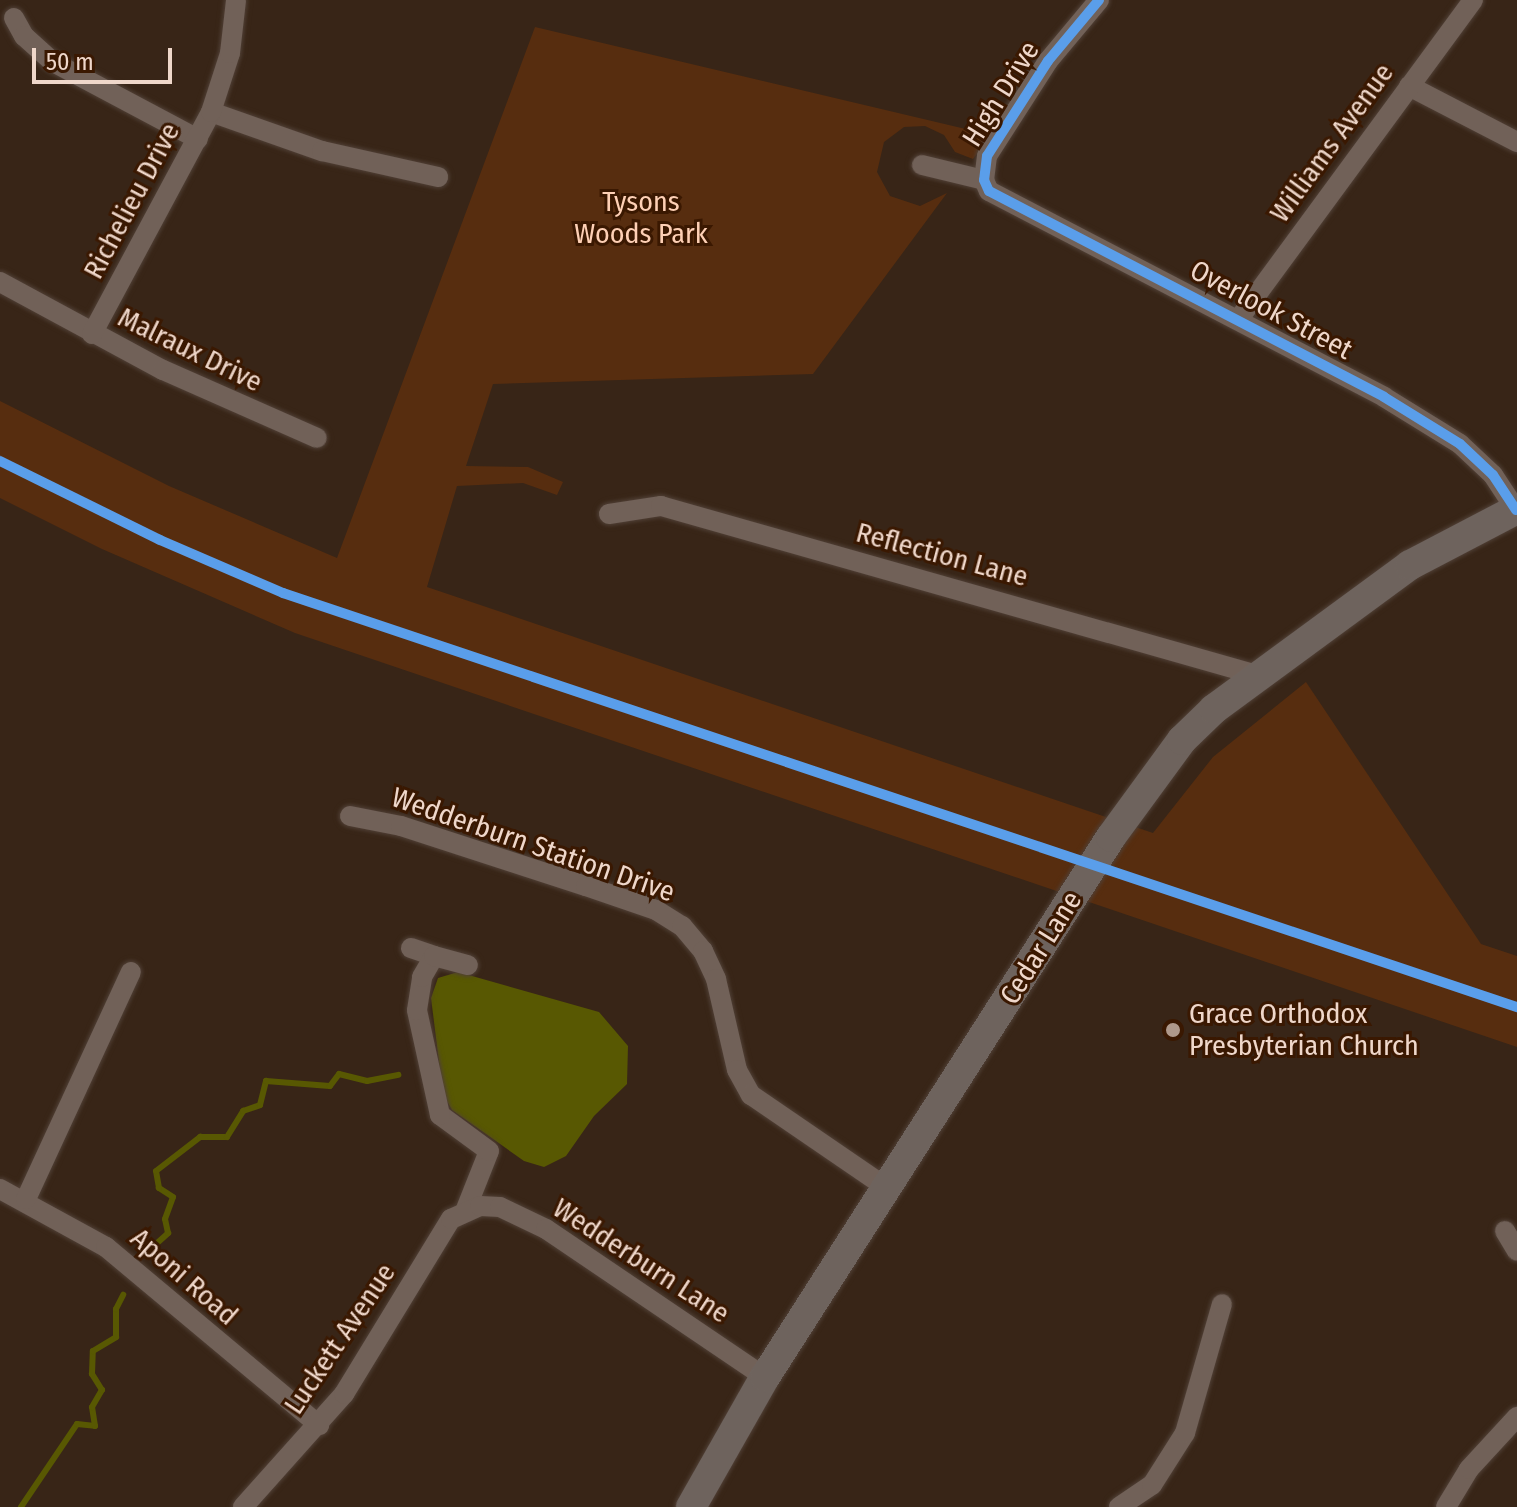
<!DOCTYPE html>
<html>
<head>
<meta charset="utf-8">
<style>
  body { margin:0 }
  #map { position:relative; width:1517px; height:1507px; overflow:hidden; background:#382517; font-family:"Fira Sans Condensed",sans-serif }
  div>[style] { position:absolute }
  .green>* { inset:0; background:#572d0f }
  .water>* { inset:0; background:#585802 }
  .stream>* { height:6px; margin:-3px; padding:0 3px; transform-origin:3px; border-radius:3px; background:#585802 }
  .roads { filter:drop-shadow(0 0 2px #504036) drop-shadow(0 0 2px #504036) }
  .street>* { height:20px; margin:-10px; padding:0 10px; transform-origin:10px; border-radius:10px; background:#716158 }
  .secondary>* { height:30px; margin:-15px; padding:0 15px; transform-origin:15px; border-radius:15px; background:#6e635d }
  .cycleway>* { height:10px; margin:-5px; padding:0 5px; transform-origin:5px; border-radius:5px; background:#5a9eea }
  .dots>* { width:22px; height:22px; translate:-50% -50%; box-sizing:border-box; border:4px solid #3a1801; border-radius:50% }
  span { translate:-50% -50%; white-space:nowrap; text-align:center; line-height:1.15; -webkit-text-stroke:6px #3a1801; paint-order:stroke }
  .street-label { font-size:28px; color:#efd7ca }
  .park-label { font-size:28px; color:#fed0b5 }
  .poi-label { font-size:28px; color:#efd7ca }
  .left { translate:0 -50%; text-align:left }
  .scale { position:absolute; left:32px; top:48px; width:140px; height:36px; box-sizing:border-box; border:4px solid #efd7ca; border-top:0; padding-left:10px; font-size:24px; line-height:28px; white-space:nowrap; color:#efd7ca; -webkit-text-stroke:6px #3a1801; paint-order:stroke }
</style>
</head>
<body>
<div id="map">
  <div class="green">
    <i style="clip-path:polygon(535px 27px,991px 135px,973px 159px,955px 152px,944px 135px,925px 126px,904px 127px,884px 142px,877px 172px,890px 196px,920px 206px,947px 193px,813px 374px,493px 384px,466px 466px,528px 467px,563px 482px,557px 495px,523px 483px,457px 486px,427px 587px,1153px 833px,1213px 757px,1306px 682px,1481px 944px,1517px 956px,1517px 1047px,295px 633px,102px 549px,0 498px,0 401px,169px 486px,337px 558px)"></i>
  </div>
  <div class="water">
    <i style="clip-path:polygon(458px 972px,599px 1012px,628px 1046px,627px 1084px,594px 1116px,566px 1156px,544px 1167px,524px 1161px,452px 1110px,443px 1094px,431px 998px,438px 978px)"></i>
  </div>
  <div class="stream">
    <i style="left:146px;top:1253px;width:30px;rotate:-42deg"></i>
    <i style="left:168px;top:1233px;width:14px;rotate:-102deg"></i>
    <i style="left:165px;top:1219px;width:23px;rotate:-70deg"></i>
    <i style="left:173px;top:1197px;width:17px;rotate:-147deg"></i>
    <i style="left:159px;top:1188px;width:17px;rotate:-100deg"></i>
    <i style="left:156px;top:1171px;width:56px;rotate:-37.7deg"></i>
    <i style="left:200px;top:1137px;width:27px"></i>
    <i style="left:227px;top:1137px;width:31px;rotate:-58deg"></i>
    <i style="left:243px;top:1111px;width:18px;rotate:-19deg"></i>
    <i style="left:260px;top:1105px;width:25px;rotate:-76deg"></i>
    <i style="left:266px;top:1081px;width:64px;rotate:4.5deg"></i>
    <i style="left:330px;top:1086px;width:15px;rotate:-53deg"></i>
    <i style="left:339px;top:1074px;width:29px;rotate:14deg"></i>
    <i style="left:367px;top:1081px;width:32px;rotate:-11deg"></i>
    <i style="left:21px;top:1507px;width:100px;rotate:-56deg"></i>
    <i style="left:77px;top:1424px;width:18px;rotate:6deg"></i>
    <i style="left:95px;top:1426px;width:19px;rotate:-99deg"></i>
    <i style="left:92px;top:1407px;width:20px;rotate:-60deg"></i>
    <i style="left:102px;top:1390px;width:19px;rotate:-122deg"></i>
    <i style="left:92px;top:1374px;width:23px;rotate:-88deg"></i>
    <i style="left:93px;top:1351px;width:27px;rotate:-31deg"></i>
    <i style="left:116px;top:1337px;width:28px;rotate:-90deg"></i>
    <i style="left:116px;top:1309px;width:16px;rotate:-63deg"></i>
  </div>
  <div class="roads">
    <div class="street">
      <i style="left:1099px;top:0;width:80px;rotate:129.9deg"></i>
      <i style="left:1048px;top:61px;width:113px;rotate:122.7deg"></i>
      <i style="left:987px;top:156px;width:24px;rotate:97deg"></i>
      <i style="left:984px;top:180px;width:12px;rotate:66deg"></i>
      <i style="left:989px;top:191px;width:445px;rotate:27.5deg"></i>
      <i style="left:1384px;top:397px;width:89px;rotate:31.7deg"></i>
      <i style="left:1460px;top:444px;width:45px;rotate:43.2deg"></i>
      <i style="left:1493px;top:475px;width:42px;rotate:56.7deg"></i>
      <i style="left:14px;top:18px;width:21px;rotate:61deg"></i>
      <i style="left:24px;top:36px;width:39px;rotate:42deg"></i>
      <i style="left:53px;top:62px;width:164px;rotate:28deg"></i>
      <i style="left:1409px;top:86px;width:122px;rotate:27.4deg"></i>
      <i style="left:211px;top:112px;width:118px;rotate:19.4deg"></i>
      <i style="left:322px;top:151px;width:119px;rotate:12.6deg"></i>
      <i style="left:922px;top:165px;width:64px;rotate:13.6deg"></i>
      <i style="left:0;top:282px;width:185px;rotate:28.4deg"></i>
      <i style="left:163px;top:370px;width:168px;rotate:23.8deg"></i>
      <i style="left:1238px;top:320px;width:397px;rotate:-53.7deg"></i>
      <i style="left:92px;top:334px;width:252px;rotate:-61.8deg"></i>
      <i style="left:211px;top:112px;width:62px;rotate:-72.1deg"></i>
      <i style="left:230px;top:53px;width:53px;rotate:-83.5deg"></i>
      <i style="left:609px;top:514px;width:53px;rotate:-8.7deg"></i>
      <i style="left:661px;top:506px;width:619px;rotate:15.83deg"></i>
      <i style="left:350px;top:816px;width:52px;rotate:11.1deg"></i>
      <i style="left:401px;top:826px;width:194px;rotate:18deg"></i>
      <i style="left:586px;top:886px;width:74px;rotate:18.9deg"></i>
      <i style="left:656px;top:910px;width:31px;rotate:32deg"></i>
      <i style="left:682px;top:926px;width:33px;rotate:50deg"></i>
      <i style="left:703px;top:951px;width:31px;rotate:65deg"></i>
      <i style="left:716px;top:979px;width:93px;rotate:77deg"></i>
      <i style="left:737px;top:1070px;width:29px;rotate:61deg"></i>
      <i style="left:751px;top:1095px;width:165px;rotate:34.4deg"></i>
      <i style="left:411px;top:948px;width:24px;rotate:19deg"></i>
      <i style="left:0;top:1189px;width:121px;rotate:28.7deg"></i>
      <i style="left:106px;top:1247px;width:278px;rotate:39.9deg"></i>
      <i style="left:26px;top:1199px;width:250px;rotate:-65.2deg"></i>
      <i style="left:466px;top:1209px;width:62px;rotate:-68.4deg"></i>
      <i style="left:489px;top:1151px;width:61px;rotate:-143.7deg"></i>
      <i style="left:440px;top:1115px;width:107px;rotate:-102.4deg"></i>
      <i style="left:417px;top:1010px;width:33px;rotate:-81deg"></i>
      <i style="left:422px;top:977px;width:24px;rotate:-60deg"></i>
      <i style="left:434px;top:956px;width:35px;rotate:15deg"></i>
      <i style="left:1505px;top:1231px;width:23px;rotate:59deg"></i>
      <i style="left:243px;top:1507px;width:152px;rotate:-48.2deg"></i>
      <i style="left:344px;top:1394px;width:205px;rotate:-58.6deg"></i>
      <i style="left:451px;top:1219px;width:32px;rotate:-24deg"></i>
      <i style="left:480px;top:1206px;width:20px;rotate:3deg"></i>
      <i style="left:500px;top:1207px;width:51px;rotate:25.6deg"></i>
      <i style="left:546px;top:1229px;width:264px;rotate:34.1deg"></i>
      <i style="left:1119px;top:1507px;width:40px;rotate:-34deg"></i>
      <i style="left:1152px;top:1485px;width:62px;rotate:-57.6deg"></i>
      <i style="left:1185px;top:1433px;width:134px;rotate:-74deg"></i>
      <i style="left:1446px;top:1507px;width:44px;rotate:-58.8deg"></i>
      <i style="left:1469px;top:1469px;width:71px;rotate:-47.3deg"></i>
    </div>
    <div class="secondary">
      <i style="left:691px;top:1507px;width:150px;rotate:-60.4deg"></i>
      <i style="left:765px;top:1377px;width:641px;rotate:-57.35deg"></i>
      <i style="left:1111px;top:837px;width:120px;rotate:-53.8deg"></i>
      <i style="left:1182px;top:740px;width:45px;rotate:-44.1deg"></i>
      <i style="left:1214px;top:709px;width:243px;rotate:-36.3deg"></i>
      <i style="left:1410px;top:565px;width:121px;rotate:-27.6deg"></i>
    </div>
  </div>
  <div class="cycleway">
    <i style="left:1099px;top:0;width:80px;rotate:129.9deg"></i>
    <i style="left:1048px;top:61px;width:113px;rotate:122.7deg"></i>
    <i style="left:987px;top:156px;width:24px;rotate:97deg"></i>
    <i style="left:984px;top:180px;width:12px;rotate:66deg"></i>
    <i style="left:989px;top:191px;width:445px;rotate:27.5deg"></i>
    <i style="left:1384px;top:397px;width:89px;rotate:31.7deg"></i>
    <i style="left:1460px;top:444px;width:45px;rotate:43.2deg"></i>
    <i style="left:1493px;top:475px;width:42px;rotate:56.7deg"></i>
    <i style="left:0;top:461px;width:178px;rotate:26.3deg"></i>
    <i style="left:160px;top:540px;width:134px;rotate:23.3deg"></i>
    <i style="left:283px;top:593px;width:1302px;rotate:18.55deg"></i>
  </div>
  <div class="dots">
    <i style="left:1173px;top:1030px;background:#af998b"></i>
  </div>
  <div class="street-label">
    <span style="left:1001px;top:94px;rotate:-58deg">High Drive</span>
    <span style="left:1332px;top:143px;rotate:-54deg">Williams Avenue</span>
    <span style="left:132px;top:201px;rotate:-62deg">Richelieu Drive</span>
    <span style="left:1271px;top:310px;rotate:28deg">Overlook Street</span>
    <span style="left:190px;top:350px;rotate:26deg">Malraux Drive</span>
    <span style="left:942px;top:555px;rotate:15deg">Reflection Lane</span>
    <span style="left:533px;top:845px;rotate:19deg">Wedderburn Station Drive</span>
    <span style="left:1041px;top:948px;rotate:-58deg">Cedar Lane</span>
    <span style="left:641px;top:1261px;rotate:33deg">Wedderburn Lane</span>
    <span style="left:184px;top:1277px;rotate:41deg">Aponi Road</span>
    <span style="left:340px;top:1339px;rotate:-56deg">Luckett Avenue</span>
  </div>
  <div class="park-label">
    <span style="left:641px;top:218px">Tysons<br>Woods Park</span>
  </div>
  <div class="poi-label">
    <span class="left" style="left:1189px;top:1030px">Grace Orthodox<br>Presbyterian Church</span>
  </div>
  <div class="scale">50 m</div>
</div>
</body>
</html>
